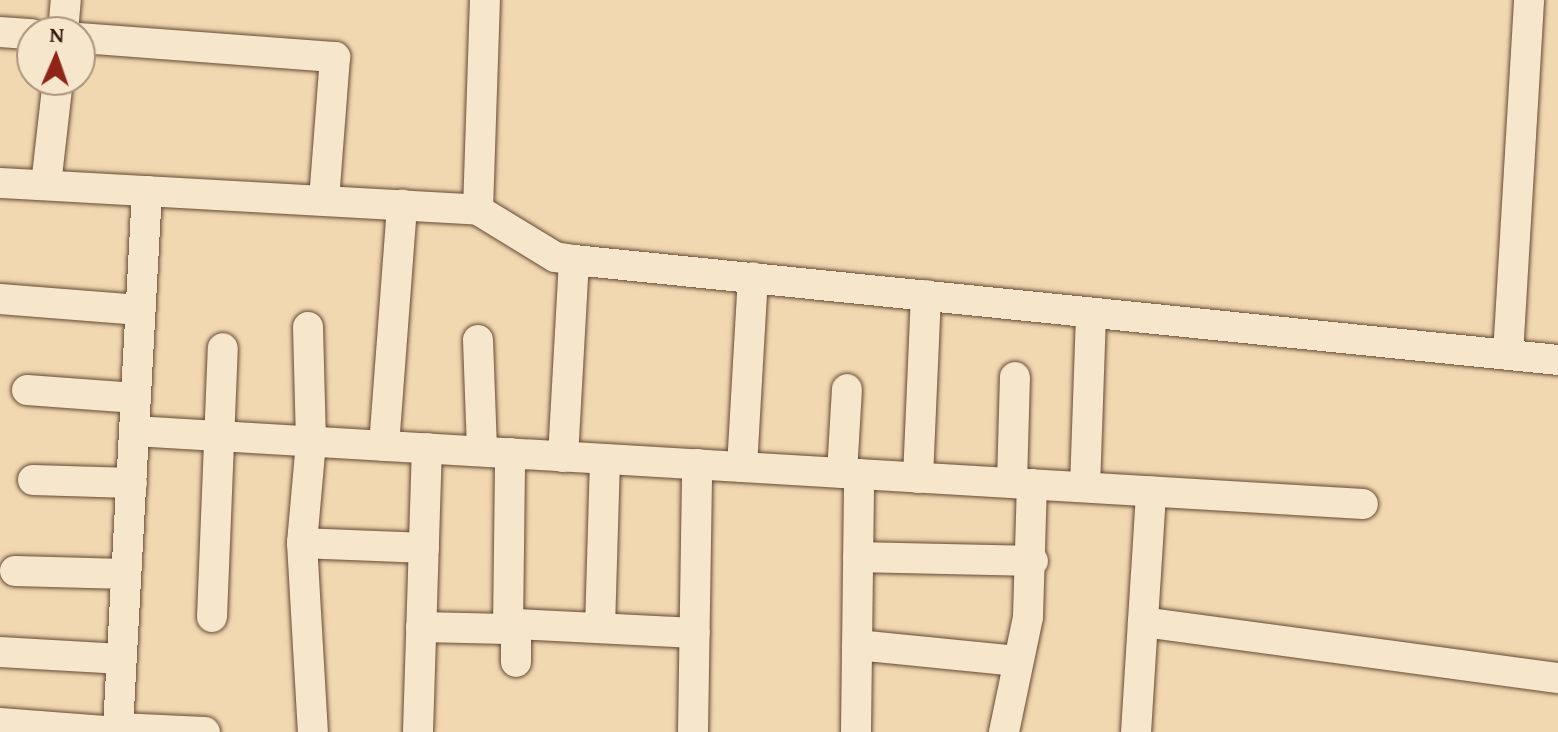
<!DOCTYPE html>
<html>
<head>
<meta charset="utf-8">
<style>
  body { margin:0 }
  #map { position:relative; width:1558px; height:732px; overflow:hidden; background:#f1d8b1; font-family:"Gentium Book Plus",serif }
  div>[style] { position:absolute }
  .roads { filter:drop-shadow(0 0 2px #664934) drop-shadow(0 0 2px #664934) }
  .minor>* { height:30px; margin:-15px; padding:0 15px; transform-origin:15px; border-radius:15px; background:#f6e6cc }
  span { translate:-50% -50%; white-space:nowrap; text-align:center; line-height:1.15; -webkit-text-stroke:6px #f6e6cc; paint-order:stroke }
  .north { position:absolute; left:16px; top:16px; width:80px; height:80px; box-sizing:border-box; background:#f6e6cc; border:2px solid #aa947e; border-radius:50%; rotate:2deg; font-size:22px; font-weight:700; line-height:32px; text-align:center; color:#37190a }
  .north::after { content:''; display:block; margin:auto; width:28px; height:36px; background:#8f2418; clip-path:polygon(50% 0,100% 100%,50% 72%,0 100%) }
</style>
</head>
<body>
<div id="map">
  <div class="roads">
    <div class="minor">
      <i style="left:0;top:32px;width:32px;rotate:4deg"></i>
      <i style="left:63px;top:32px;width:32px;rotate:-85deg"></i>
      <i style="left:80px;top:38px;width:256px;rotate:4.3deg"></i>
      <i style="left:335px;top:57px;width:144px;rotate:94.4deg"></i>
      <i style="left:0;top:183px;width:479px;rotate:3.2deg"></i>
      <i style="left:478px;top:210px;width:90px;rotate:31.4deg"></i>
      <i style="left:555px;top:257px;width:19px;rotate:9deg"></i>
      <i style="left:574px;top:260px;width:989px;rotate:5.8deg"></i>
      <i style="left:46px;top:185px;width:106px;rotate:-83.5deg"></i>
      <i style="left:147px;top:191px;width:538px;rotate:93.09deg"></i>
      <i style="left:118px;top:728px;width:87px;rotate:2.6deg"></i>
      <i style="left:478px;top:210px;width:210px;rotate:-88.1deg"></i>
      <i style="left:0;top:299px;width:140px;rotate:4.5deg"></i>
      <i style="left:308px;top:327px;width:115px;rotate:88.5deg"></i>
      <i style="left:311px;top:442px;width:101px;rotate:95.1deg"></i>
      <i style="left:302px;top:543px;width:189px;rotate:86.7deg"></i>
      <i style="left:478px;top:340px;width:109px;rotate:87.9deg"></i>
      <i style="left:1508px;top:355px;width:356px;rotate:-86.6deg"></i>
      <i style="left:27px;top:390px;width:109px;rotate:4.2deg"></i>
      <i style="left:134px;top:431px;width:1231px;rotate:3.4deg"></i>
      <i style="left:384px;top:446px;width:242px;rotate:-85.7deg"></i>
      <i style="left:563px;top:457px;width:197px;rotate:-86.8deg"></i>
      <i style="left:742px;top:467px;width:190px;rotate:-86.7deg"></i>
      <i style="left:842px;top:473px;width:84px;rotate:-86.6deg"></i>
      <i style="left:918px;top:478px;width:183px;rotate:-87.5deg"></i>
      <i style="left:33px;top:480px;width:99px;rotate:1.7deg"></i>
      <i style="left:1012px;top:483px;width:106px;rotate:-88.4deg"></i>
      <i style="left:1085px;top:487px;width:174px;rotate:-88deg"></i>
      <i style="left:302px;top:543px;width:122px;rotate:2.3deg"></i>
      <i style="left:858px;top:557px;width:175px;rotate:1.3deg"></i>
      <i style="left:15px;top:571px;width:111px;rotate:1.5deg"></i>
      <i style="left:212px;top:617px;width:269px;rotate:-87.7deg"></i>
      <i style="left:1143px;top:622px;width:419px;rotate:7.7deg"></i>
      <i style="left:421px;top:627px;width:87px;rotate:1.3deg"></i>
      <i style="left:508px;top:629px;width:9px;rotate:-32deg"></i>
      <i style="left:516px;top:624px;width:179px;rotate:2.9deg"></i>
      <i style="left:600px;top:628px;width:169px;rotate:-88.3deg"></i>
      <i style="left:508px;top:629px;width:176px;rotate:-89.3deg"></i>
      <i style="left:857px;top:645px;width:161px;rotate:5.7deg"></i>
      <i style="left:0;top:652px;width:122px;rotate:3.3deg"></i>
      <i style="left:516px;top:662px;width:38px;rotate:-90deg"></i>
      <i style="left:0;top:723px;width:118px;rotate:4.4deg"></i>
      <i style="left:418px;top:732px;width:284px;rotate:-88.2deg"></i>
      <i style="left:693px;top:732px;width:268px;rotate:-89.1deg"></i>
      <i style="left:856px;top:732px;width:258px;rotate:-89.3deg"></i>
      <i style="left:1004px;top:732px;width:117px;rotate:-78.2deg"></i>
      <i style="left:1028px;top:617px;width:133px;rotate:-88.3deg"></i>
      <i style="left:1136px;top:732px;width:241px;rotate:-86.4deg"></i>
    </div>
  </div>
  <div class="north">N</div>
</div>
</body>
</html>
